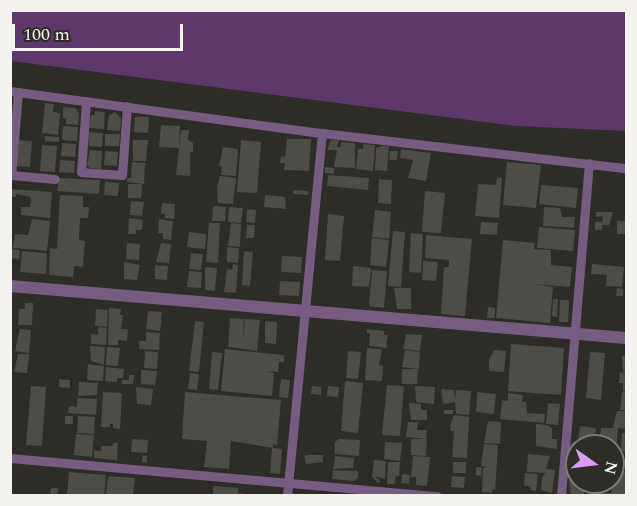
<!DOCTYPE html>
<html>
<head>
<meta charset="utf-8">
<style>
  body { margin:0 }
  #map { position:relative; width:637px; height:506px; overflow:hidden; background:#2d2c26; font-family:Spectral,serif }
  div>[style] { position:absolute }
  .water>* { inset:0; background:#5c396a }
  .building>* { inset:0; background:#4d4c46 }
  .round { border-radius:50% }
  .minor>* { height:9px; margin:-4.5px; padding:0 4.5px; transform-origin:4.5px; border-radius:4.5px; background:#775c82 }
  .tertiary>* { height:12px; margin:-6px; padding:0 6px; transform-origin:6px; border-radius:6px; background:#775c82 }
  span { translate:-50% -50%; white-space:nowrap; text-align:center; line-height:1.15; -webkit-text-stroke:4.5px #2d2c26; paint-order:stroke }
  .frame { position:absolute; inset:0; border:12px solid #f3f2ee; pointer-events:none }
  .north { position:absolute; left:565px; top:434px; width:60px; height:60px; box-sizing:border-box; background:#2d2c26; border:2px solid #7c7b76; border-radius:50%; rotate:104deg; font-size:16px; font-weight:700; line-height:24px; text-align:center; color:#f3f2ee }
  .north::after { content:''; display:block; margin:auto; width:21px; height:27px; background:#da9af6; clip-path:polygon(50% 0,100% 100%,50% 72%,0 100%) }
  .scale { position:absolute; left:12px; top:24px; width:171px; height:27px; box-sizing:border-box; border:3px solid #f3f2ee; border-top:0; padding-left:8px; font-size:18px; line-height:21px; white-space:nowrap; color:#f3f2ee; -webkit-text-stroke:4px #2d2c26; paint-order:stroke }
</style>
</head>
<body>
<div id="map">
  <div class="water">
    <i style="clip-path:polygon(11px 10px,626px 11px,626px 131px,516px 126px,11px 61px)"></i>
  </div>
  <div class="building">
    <i style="clip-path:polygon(45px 103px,54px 104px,53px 112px,60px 113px,58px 135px,42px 133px)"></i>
    <i style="clip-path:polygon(63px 107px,75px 108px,79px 113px,78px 125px,66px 124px,66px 118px,63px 118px)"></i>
    <i style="clip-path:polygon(95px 111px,105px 112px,104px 129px,89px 128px,91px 115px,95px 115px)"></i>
    <i style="clip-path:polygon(115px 112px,121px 118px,120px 131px,107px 130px,109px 115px)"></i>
    <i style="clip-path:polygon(135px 117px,149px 117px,148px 133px,134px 132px)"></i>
    <i style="clip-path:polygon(161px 125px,180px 126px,179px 148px,159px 147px)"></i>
    <i style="clip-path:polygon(63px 126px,78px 127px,77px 141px,62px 140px)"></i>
    <i style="clip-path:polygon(181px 130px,189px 130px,188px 140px,193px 143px,193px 152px,190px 152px,190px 176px,176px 175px)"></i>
    <i style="clip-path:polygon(88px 132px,103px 133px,102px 147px,89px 146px)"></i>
    <i style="clip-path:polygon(105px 134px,120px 134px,119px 146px,105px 146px)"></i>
    <i style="clip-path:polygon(45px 136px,59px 137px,59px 142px,45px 141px)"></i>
    <i style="clip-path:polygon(287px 139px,311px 139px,309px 171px,284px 170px,285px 163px,280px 163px,281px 156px,285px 157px)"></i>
    <i style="clip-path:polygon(17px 140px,32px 141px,30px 167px,14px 166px)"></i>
    <i style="clip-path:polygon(133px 140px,148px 140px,146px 161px,133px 161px)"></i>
    <i style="clip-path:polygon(241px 140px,261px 142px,257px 193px,237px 192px)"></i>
    <i style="clip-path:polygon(331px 140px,339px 140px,337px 147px,341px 147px,341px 142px,355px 143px,355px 168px,334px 167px,337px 150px,327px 150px)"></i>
    <i style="clip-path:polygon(62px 143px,76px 144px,75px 157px,61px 156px)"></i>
    <i style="clip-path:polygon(363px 144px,375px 145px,373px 171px,356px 169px,358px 149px,363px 149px)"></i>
    <i style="clip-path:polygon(42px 145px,57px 146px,55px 172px,40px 171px)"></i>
    <i style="clip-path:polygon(382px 146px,389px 146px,387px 171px,375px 170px,376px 148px)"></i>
    <i style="clip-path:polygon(223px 147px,238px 149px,236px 176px,221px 175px,222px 166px,219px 166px)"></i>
    <i style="clip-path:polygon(401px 149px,431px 153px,426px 181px,408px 178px,413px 160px,400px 158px)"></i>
    <i style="clip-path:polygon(90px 150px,102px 151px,101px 169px,90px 168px,87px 165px)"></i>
    <i style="clip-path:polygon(105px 151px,118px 152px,117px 166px,104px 165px)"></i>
    <i style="clip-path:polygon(390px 151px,398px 151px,397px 160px,389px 160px)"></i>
    <i style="clip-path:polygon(60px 160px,75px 161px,74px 173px,59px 172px)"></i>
    <i style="clip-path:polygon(132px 162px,145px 163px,144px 184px,127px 182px,127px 178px,131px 178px)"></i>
    <i style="clip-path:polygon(507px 162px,541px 165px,536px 208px,503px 205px)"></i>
    <i style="clip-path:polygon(325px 167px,334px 168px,334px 174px,325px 173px)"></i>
    <i style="clip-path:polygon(328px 175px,369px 178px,368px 190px,327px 186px)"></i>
    <i style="clip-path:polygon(220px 176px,236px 178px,233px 204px,218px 203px,217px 187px)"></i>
    <i style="clip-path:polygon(497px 177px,502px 178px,499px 218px,475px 216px,478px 184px,496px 185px)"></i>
    <i style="clip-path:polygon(59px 178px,100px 180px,99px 194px,57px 191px)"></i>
    <i style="clip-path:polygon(379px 179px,392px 180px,391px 204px,378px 203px)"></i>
    <i style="clip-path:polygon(105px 182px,119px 183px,118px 196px,104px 195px)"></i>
    <i style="clip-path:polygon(128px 184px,142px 184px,141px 198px,128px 198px)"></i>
    <i style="clip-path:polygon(541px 185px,578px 188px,576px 208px,539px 204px)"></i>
    <i style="clip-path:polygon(10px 189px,52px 192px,50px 218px,21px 215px,21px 207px,30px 207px,31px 197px,16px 194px,16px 197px,10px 197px)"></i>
    <i style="clip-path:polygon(293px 190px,308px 191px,308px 195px,293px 194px)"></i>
    <i style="clip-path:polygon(425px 191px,445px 193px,441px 233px,422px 232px)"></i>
    <i style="clip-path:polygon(60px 195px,83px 196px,83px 207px,89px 207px,88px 218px,80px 218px,79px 240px,85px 241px,83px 267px,74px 266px,73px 277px,49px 275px,50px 248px,57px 249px)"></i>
    <i style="clip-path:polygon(265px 195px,285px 197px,286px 209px,264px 207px)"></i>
    <i style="clip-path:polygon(131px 201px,144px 202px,142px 216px,130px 215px)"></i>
    <i style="clip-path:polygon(162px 203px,175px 204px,174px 219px,165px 218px,165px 214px,161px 214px)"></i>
    <i style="clip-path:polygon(213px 206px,226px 207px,225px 221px,212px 221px)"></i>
    <i style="clip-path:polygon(229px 207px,243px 208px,241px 223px,228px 222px)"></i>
    <i style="clip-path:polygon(544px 207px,560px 208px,562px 217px,575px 217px,574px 228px,543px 226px)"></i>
    <i style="clip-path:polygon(247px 209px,256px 210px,255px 223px,246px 222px)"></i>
    <i style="clip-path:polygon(375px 210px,391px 212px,389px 239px,372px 237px)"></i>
    <i style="clip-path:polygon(596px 212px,613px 212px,609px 225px,602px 225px,602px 230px,595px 230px,595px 222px,602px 222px,603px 216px,596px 217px)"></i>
    <i style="clip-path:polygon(328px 214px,344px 216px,340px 261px,325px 260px)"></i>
    <i style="clip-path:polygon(129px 218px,143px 220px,142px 230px,136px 230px,136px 234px,128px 234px)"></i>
    <i style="clip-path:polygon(32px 219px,50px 221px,47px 251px,13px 248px,15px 234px,28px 235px)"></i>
    <i style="clip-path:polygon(159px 219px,173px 221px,171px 240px,163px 239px,163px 233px,158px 233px)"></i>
    <i style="clip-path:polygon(617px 221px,626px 221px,626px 234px,617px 234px)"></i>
    <i style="clip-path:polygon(481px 222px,498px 223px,497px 235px,480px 234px)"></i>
    <i style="clip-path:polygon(209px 223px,220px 223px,218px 263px,206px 262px)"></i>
    <i style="clip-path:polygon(231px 223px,241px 224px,240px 247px,228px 246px)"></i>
    <i style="clip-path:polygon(247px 225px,255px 225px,254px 238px,246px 238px)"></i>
    <i style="clip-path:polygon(539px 227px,575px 230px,573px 251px,537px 248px)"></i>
    <i style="clip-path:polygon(393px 231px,405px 232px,401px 287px,388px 286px)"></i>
    <i style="clip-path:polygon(189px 232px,206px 234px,205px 249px,187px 247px)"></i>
    <i style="clip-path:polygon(411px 233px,423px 234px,421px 273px,409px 272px)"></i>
    <i style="clip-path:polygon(426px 235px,472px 239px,465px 316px,441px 314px,444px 267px,449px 267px,449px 260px,425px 258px)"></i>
    <i style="clip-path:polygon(372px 238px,389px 240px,386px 267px,370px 265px)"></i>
    <i style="clip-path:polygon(503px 240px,535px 243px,534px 249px,551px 250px,551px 265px,572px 267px,570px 287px,533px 284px,553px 287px,550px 323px,496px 318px)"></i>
    <i style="clip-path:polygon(127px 243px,140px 244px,139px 260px,126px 259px)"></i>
    <i style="clip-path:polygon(161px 243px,171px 244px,169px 263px,156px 262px)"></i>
    <i style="clip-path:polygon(227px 247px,239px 248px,238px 263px,227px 262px)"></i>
    <i style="clip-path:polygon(10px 249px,20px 250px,19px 259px,10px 258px)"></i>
    <i style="clip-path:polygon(22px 251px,47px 253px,46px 274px,20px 272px)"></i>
    <i style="clip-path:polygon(244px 251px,253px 252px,250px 286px,242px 285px)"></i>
    <i style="clip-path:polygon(191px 253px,203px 254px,201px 270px,189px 269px)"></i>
    <i style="clip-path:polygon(282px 256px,302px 257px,301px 273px,281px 272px)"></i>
    <i style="clip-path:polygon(423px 261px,438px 262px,436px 281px,422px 280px)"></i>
    <i style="clip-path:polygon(124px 262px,140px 265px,137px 280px,124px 279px)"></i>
    <i style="clip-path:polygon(233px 264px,238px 265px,236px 293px,224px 292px,227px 269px,232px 270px)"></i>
    <i style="clip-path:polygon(592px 264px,624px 267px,622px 287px,606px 286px,607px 275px,591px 274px)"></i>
    <i style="clip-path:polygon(155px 265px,168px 266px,167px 280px,155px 279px)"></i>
    <i style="clip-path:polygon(353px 266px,371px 268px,369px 287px,352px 286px)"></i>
    <i style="clip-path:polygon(205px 267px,217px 268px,215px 291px,205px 290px)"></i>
    <i style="clip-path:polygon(372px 270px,387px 271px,384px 308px,369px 306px)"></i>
    <i style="clip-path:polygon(189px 271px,202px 272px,201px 288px,187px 287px)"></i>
    <i style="clip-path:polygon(280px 281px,300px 282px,299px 296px,279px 295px)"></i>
    <i style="clip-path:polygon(394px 288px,411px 288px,411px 309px,397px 309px)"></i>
    <i style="clip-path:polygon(617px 288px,623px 289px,623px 296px,616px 296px)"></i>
    <i style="clip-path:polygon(553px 299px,558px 299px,557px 317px,552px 316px)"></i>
    <i style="clip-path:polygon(560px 300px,569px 300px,568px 322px,559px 322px)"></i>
    <i style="clip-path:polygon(25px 303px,33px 303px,32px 325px,18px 325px,19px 309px,25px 309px)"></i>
    <i style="clip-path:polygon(488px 307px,495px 308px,495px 318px,487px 318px)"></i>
    <i style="clip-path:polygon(109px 308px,121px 309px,120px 315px,123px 315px,121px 329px,128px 329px,127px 341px,118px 340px,118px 345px,108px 345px)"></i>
    <i style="clip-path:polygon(96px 309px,108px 310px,107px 327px,95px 326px)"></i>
    <i style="clip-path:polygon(148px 311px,162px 312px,160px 331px,146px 329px)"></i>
    <i style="clip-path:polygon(230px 318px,244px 319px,243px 340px,245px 319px,260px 320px,257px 351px,228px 347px)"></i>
    <i style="clip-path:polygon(195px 321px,204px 322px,199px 372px,189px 371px)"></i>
    <i style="clip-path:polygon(265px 321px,277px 322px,276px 344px,265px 343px)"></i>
    <i style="clip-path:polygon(98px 327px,107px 328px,106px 345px,91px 344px,91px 334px,98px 335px)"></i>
    <i style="clip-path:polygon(20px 329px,31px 330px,29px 353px,15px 351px)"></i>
    <i style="clip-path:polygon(367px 329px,384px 331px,384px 335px,388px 335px,386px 348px,369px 346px,370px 333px,367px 333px)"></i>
    <i style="clip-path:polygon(146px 332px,160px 333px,159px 350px,139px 349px,139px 341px,146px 341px)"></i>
    <i style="clip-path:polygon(406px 334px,422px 335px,420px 351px,403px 349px)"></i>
    <i style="clip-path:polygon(511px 344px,564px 348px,561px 395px,508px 391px)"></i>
    <i style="clip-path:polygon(90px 346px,105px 347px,104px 365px,91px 361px)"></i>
    <i style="clip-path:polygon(107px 347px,120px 348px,118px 366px,106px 365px)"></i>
    <i style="clip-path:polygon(367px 348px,382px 349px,379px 365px,383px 366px,382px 381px,365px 380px)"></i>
    <i style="clip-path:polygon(225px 349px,284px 355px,284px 362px,279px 362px,278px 372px,265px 371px,274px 373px,272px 396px,221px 391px)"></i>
    <i style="clip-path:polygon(405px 350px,420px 352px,419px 369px,402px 367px)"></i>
    <i style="clip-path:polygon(494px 350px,506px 351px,504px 372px,489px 371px,489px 360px)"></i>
    <i style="clip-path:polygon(145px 351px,158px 352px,157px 369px,144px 368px)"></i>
    <i style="clip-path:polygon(348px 351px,361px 352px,358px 379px,346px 378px)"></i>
    <i style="clip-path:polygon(212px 352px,222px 353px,218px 390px,209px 389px)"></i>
    <i style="clip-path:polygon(590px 352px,605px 353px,601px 400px,586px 398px)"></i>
    <i style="clip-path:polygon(18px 354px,29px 354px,27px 373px,14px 372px)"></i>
    <i style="clip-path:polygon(622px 356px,626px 356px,626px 372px,623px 372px)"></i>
    <i style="clip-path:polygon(88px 364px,104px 366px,103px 381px,87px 380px)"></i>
    <i style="clip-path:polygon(106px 367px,124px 369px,123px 378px,117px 378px,117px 382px,105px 381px)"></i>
    <i style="clip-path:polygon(402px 369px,418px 369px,417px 384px,402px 384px)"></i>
    <i style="clip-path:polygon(141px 370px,157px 371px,155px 385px,141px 384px)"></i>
    <i style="clip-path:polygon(620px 372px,626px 373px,626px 391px,623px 391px,623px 383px,619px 383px)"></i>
    <i style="clip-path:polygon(190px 373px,199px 374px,197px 390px,188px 389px)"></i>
    <i style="clip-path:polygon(129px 375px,134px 375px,133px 384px,122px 384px,122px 380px,129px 380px)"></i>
    <i style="clip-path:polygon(59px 379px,70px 380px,70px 388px,59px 387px)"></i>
    <i style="clip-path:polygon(281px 379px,290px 380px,288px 398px,279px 397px)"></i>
    <i style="clip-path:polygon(345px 381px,363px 383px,358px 433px,341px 431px)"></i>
    <i style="clip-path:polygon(79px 382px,98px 383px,97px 395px,78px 396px)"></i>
    <i style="clip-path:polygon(387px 385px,404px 386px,400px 436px,382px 435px)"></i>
    <i style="clip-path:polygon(31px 386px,46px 387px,42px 446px,26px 445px)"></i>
    <i style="clip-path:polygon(312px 386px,321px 387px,321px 395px,311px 394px)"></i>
    <i style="clip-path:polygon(328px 386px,339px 387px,338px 397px,327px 396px)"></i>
    <i style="clip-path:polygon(415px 386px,435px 387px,434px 404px,416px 402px)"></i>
    <i style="clip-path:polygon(136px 387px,153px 389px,151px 405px,137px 404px)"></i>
    <i style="clip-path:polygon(441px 389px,454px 390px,455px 399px,456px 390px,471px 391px,469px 415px,456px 414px,455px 402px,443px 404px)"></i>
    <i style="clip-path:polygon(103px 392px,122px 393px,120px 429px,113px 428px,113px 424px,110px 424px,110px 427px,101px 427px)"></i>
    <i style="clip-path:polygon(185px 392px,281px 400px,277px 445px,273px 444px,273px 448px,231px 441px,229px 469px,204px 467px,207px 441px,182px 439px)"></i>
    <i style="clip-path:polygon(477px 392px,496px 394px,494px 414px,476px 412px)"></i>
    <i style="clip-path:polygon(622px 392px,626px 392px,626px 410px,620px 410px)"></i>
    <i style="clip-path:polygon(508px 393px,523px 395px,522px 402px,526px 402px,527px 413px,545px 414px,544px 423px,500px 419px,502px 400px,508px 401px)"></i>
    <i style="clip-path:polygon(77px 398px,97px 399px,96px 415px,68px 413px,69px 406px,77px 407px)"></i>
    <i style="clip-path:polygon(409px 403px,421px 404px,421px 410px,427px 410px,427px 420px,411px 420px)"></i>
    <i style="clip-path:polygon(548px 403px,560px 404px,558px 425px,546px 424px)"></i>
    <i style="clip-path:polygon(444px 410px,453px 410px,453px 414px,444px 414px)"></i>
    <i style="clip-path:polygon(617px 411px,626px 411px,626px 429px,618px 428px,616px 453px,613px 453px,613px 446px,599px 446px,601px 428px,613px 428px)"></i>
    <i style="clip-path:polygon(454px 415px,469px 417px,467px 458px,452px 457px,454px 431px,451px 431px,450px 426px)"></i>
    <i style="clip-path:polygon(65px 416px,73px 416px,73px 424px,65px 424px)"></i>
    <i style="clip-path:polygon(78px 416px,95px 417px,94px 434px,77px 433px)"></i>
    <i style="clip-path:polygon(488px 421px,501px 422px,500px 444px,484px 443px)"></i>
    <i style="clip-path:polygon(408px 422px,418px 422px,417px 430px,427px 430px,426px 439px,406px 437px)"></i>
    <i style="clip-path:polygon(536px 424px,547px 425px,552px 428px,552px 439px,557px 439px,557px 449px,536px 446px)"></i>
    <i style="clip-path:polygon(580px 426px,596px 428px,594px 442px,578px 441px)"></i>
    <i style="clip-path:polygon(622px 433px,626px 433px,626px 452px,621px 451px)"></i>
    <i style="clip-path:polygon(76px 434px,94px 435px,92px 457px,74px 455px)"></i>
    <i style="clip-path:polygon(132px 439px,148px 440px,147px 453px,131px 452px)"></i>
    <i style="clip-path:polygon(339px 439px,360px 440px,359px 456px,335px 454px,335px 442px)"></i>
    <i style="clip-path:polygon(411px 439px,427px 439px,426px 456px,411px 455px)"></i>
    <i class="round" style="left:570.5px;top:441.5px;width:7px;height:7px"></i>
    <i style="clip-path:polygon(385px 442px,402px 443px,400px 461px,384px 459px)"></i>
    <i style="clip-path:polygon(578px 442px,596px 444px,596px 446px,578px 446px)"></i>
    <i style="clip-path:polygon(113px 443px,118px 443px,117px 460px,94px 458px,94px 450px,101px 451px,101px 446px,113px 446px)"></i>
    <i style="clip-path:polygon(484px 444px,498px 445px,495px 490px,492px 489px,492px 493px,482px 492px,483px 468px,487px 467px,481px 466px)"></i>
    <i style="clip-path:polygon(272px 448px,282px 449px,280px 474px,270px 473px)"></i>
    <i style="clip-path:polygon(528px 454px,550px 456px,546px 469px,555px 470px,552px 493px,541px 490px,542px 477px,546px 473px,527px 472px)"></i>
    <i style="clip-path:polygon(143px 455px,147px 456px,147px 463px,142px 462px)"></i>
    <i style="clip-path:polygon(307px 455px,323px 455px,323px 462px,306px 464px,304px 456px)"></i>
    <i style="clip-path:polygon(335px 456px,354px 458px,353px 468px,333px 469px)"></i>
    <i style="clip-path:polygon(413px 456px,430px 457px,427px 486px,416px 485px,416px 477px,411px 477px)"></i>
    <i style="clip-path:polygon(374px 460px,386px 461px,385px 479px,375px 476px,380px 481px,378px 483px,372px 477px)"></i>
    <i style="clip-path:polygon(388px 462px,400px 462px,399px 476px,396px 476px,394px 484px,387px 484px)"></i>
    <i style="clip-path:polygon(453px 462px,466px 462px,466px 473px,453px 473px)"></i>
    <i style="clip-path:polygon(476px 467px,482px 467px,481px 476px,476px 475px)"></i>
    <i style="clip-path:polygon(574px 467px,577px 468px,577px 482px,585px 482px,584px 495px,571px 495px,569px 480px,573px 480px)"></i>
    <i style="clip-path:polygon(333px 470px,358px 471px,358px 478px,354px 481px,332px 479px)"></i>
    <i style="clip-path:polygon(618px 471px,626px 472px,626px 495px,587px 495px,589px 482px,604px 482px,603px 493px,611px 493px)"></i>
    <i style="clip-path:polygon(69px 472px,106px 475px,104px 495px,67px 495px)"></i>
    <i style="clip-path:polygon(525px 473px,538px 474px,536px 491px,530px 490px,530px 486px,524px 486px)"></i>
    <i style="clip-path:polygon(402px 474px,410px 475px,409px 484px,401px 483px)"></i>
    <i style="clip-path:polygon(108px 476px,135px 478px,133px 495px,106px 495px)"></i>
    <i style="clip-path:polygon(452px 476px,465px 477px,464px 488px,451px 487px)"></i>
    <i style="clip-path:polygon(213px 486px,239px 488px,238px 493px,252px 495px,213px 495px)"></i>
    <i style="clip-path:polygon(51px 488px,58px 488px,57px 495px,50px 495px)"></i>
  </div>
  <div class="minor">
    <i style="left:10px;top:91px;width:315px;rotate:7.7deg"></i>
    <i style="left:322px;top:133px;width:306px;rotate:6.6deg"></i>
    <i style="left:18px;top:92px;width:83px;rotate:94.8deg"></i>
    <i style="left:11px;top:175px;width:44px;rotate:5.2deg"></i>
    <i style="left:86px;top:101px;width:71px;rotate:94deg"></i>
    <i style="left:81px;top:172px;width:41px;rotate:4.2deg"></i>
    <i style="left:122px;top:175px;width:69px;rotate:-85.9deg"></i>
    <i style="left:10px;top:458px;width:429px;rotate:5.1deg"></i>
    <i style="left:287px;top:496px;width:365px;rotate:-84.5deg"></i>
    <i style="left:561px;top:496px;width:334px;rotate:-85.2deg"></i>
  </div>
  <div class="tertiary">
    <i style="left:10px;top:286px;width:618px;rotate:4.83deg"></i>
  </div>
  <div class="frame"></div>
  <div class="north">N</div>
  <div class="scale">100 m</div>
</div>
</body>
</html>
